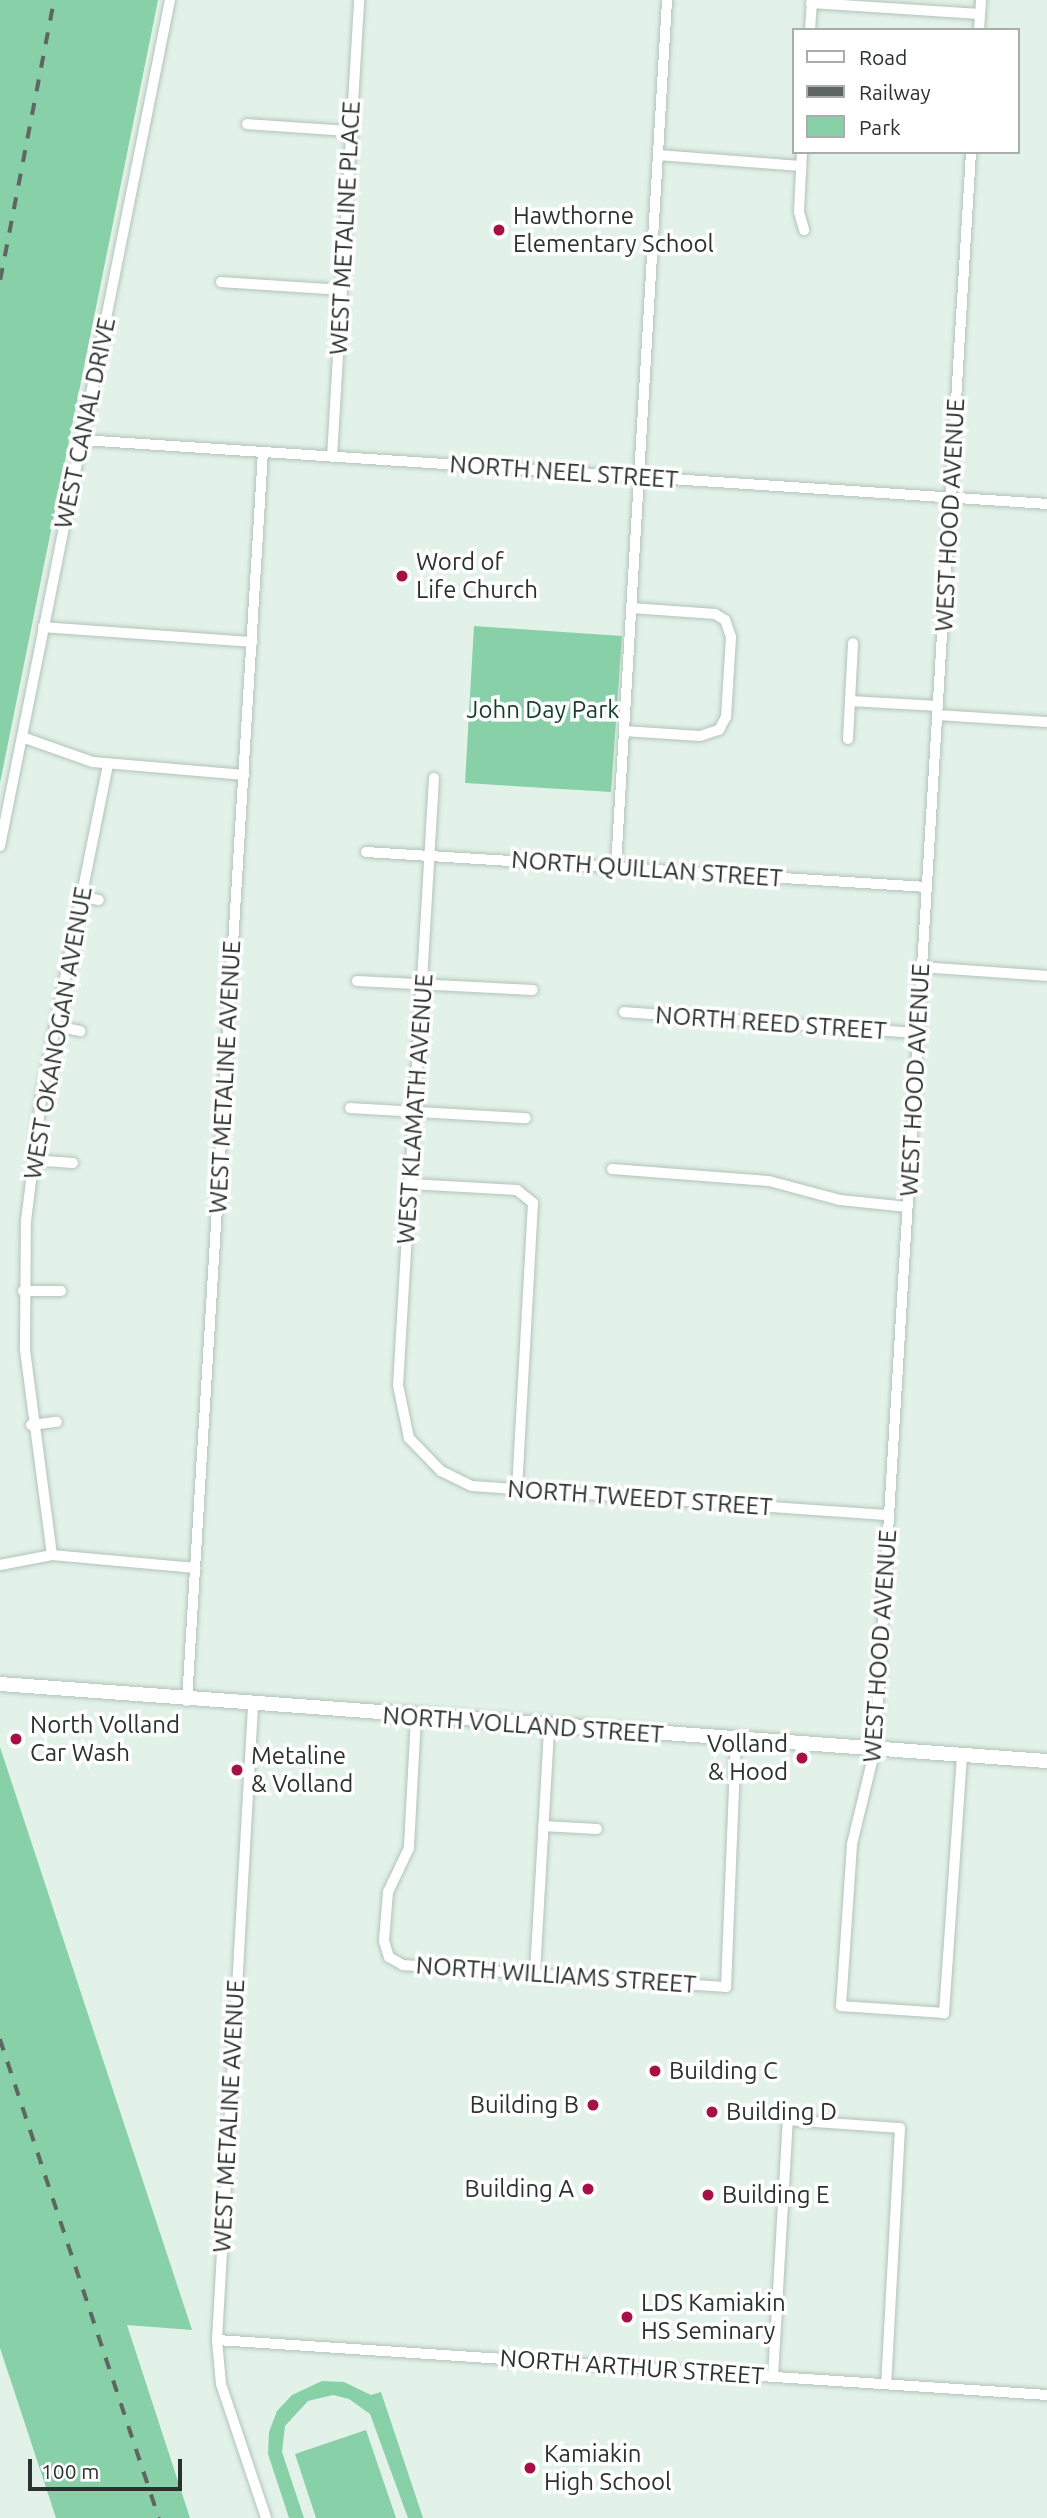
<!DOCTYPE html>
<html>
<head>
<meta charset="utf-8">
<style>
  body { margin:0 }
  #map { position:relative; width:1047px; height:2518px; overflow:hidden; background:#e2f2e8; font-family:Ubuntu,sans-serif }
  div>[style] { position:absolute }
  .green>* { inset:0; background:#88d0a8 }
  .roads { filter:drop-shadow(0 0 2px #b3c3b9) drop-shadow(0 0 2px #b3c3b9) }
  .minor>* { height:10px; margin:-5px; padding:0 5px; transform-origin:5px; border-radius:5px; background:#fff }
  .major>* { height:14px; margin:-7px; padding:0 7px; transform-origin:7px; border-radius:7px; background:#fff }
  .rail>* { height:3.5px; margin-top:-1.75px; transform-origin:0; background:repeating-linear-gradient(90deg,#5d6661 0 12px,transparent 0 24px) }
  .dots>* { width:19px; height:19px; translate:-50% -50%; box-sizing:border-box; border:4px solid #fff; border-radius:50% }
  span { translate:-50% -50%; white-space:nowrap; text-align:center; line-height:1.15; -webkit-text-stroke:7px #fff; paint-order:stroke }
  .poi-label { font-size:24px; color:#2b312e }
  .left { translate:0 -50%; text-align:left }
  .right { translate:-100% -50%; text-align:right }
  .street-label { font-size:24px; color:#2b312e }
  .park-label { font-size:24px; color:#133f2a }
  .legend { position:absolute; left:792px; top:28px; width:228px; height:126px; box-sizing:border-box; background:#fff; border:2px solid #aaadab; margin:0; padding:9px 12px; list-style:none; font-size:21px; color:#2b312e }
  .legend li { display:flex; align-items:center; gap:14px; height:35px }
  .legend b { width:35px; border:2px solid #aaadab }
  .scale { position:absolute; left:28px; top:2459px; width:154px; height:32px; box-sizing:border-box; border:4px solid #2b312e; border-top:0; padding-left:9px; font-size:21px; line-height:24px; white-space:nowrap; color:#2b312e; -webkit-text-stroke:5px #fff; paint-order:stroke }
</style>
</head>
<body>
<div id="map">
  <div class="green">
    <i style="clip-path:polygon(0 0,158px 0,0 783px)"></i>
    <i style="clip-path:polygon(474px 626px,622px 636px,611px 792px,465px 783px)"></i>
    <i style="clip-path:polygon(0 1747px,192px 2330px,127px 2325px,190px 2518px,56px 2518px,0 2348px)"></i>
    <i style="clip-path:polygon(322px 2381px,344px 2382px,371px 2395px,381px 2392px,423px 2518px,408px 2518px,370px 2414px,349px 2399px,333px 2395px,308px 2401px,285px 2426px,282px 2452px,304px 2518px,289px 2518px,268px 2454px,269px 2432px,277px 2411px,292px 2395px)"></i>
    <i style="clip-path:polygon(366px 2430px,396px 2518px,316px 2518px,295px 2454px)"></i>
  </div>
  <div class="roads">
    <div class="minor">
      <i style="left:811px;top:3px;width:169px;rotate:3.7deg"></i>
      <i style="left:810px;top:30px;width:30px;rotate:-86deg"></i>
      <i style="left:979px;top:30px;width:30px;rotate:-86deg"></i>
      <i style="left:247px;top:124px;width:104px;rotate:3.9deg"></i>
      <i style="left:802px;top:152px;width:60px;rotate:92.9deg"></i>
      <i style="left:799px;top:212px;width:19px;rotate:74deg"></i>
      <i style="left:658px;top:155px;width:143px;rotate:4.4deg"></i>
      <i style="left:221px;top:282px;width:121px;rotate:3.8deg"></i>
      <i style="left:82px;top:440px;width:967px;rotate:3.79deg"></i>
      <i style="left:332px;top:457px;width:458px;rotate:-86.6deg"></i>
      <i style="left:43px;top:627px;width:210px;rotate:4.1deg"></i>
      <i style="left:850px;top:701px;width:88px;rotate:3.3deg"></i>
      <i style="left:937px;top:715px;width:110px;rotate:3.6deg"></i>
      <i style="left:624px;top:731px;width:76px;rotate:3.8deg"></i>
      <i style="left:700px;top:736px;width:20px;rotate:-18deg"></i>
      <i style="left:719px;top:730px;width:15px;rotate:-62deg"></i>
      <i style="left:726px;top:717px;width:80px;rotate:-86.4deg"></i>
      <i style="left:731px;top:637px;width:18px;rotate:-109deg"></i>
      <i style="left:725px;top:620px;width:12px;rotate:-149deg"></i>
      <i style="left:715px;top:614px;width:84px;rotate:-175.9deg"></i>
      <i style="left:22px;top:737px;width:75px;rotate:19.4deg"></i>
      <i style="left:93px;top:762px;width:152px;rotate:4.9deg"></i>
      <i style="left:848px;top:739px;width:96px;rotate:-87deg"></i>
      <i style="left:434px;top:778px;width:608px;rotate:93.39deg"></i>
      <i style="left:398px;top:1385px;width:54px;rotate:78.3deg"></i>
      <i style="left:409px;top:1438px;width:46px;rotate:45.9deg"></i>
      <i style="left:441px;top:1471px;width:34px;rotate:26deg"></i>
      <i style="left:472px;top:1486px;width:418px;rotate:4deg"></i>
      <i style="left:0;top:846px;width:863px;rotate:-78.64deg"></i>
      <i style="left:366px;top:852px;width:562px;rotate:3.57deg"></i>
      <i style="left:616px;top:867px;width:868px;rotate:-86.63deg"></i>
      <i style="left:82px;top:897px;width:17px;rotate:10deg"></i>
      <i style="left:922px;top:967px;width:125px;rotate:4.1deg"></i>
      <i style="left:357px;top:981px;width:176px;rotate:2.9deg"></i>
      <i style="left:624px;top:1012px;width:295px;rotate:4.1deg"></i>
      <i style="left:56px;top:1026px;width:25px;rotate:12deg"></i>
      <i style="left:350px;top:1108px;width:176px;rotate:3.3deg"></i>
      <i style="left:32px;top:1160px;width:41px;rotate:4.2deg"></i>
      <i style="left:612px;top:1169px;width:157px;rotate:4.4deg"></i>
      <i style="left:769px;top:1181px;width:73px;rotate:15deg"></i>
      <i style="left:840px;top:1200px;width:68px;rotate:5.9deg"></i>
      <i style="left:410px;top:1184px;width:107px;rotate:3.2deg"></i>
      <i style="left:517px;top:1190px;width:21px;rotate:39deg"></i>
      <i style="left:533px;top:1203px;width:287px;rotate:93.2deg"></i>
      <i style="left:23px;top:1291px;width:38px"></i>
      <i style="left:31px;top:1425px;width:26px;rotate:-7deg"></i>
      <i style="left:52px;top:1555px;width:208px;rotate:-97.5deg"></i>
      <i style="left:25px;top:1349px;width:128px;rotate:-89.6deg"></i>
      <i style="left:26px;top:1221px;width:130px;rotate:-82.9deg"></i>
      <i style="left:42px;top:1092px;width:335px;rotate:-78.6deg"></i>
      <i style="left:0;top:1565px;width:53px;rotate:-10.9deg"></i>
      <i style="left:52px;top:1555px;width:144px;rotate:5.2deg"></i>
      <i style="left:187px;top:1701px;width:1251px;rotate:-86.52deg"></i>
      <i style="left:253px;top:1706px;width:635px;rotate:93.25deg"></i>
      <i style="left:217px;top:2340px;width:44px;rotate:84.8deg"></i>
      <i style="left:221px;top:2384px;width:141px;rotate:71.4deg"></i>
      <i style="left:416px;top:1717px;width:131px;rotate:93.1deg"></i>
      <i style="left:409px;top:1848px;width:49px;rotate:115.5deg"></i>
      <i style="left:388px;top:1892px;width:49px;rotate:94.7deg"></i>
      <i style="left:384px;top:1941px;width:17px;rotate:73deg"></i>
      <i style="left:389px;top:1957px;width:16px;rotate:30deg"></i>
      <i style="left:403px;top:1965px;width:324px;rotate:3.9deg"></i>
      <i style="left:726px;top:1987px;width:247px;rotate:-87.7deg"></i>
      <i style="left:962px;top:1756px;width:258px;rotate:94deg"></i>
      <i style="left:944px;top:2013px;width:103px;rotate:-176.1deg"></i>
      <i style="left:841px;top:2006px;width:162px;rotate:-86.1deg"></i>
      <i style="left:852px;top:1844px;width:98px;rotate:-76.4deg"></i>
      <i style="left:875px;top:1749px;width:1600px;rotate:-86.56deg"></i>
      <i style="left:543px;top:1826px;width:54px;rotate:3.2deg"></i>
      <i style="left:535px;top:1973px;width:246px;rotate:-86.7deg"></i>
      <i style="left:217px;top:2340px;width:832px;rotate:3.79deg"></i>
      <i style="left:773px;top:2377px;width:257px;rotate:-86.7deg"></i>
      <i style="left:788px;top:2120px;width:112px;rotate:4.1deg"></i>
      <i style="left:900px;top:2128px;width:256px;rotate:93.1deg"></i>
    </div>
    <div class="major">
      <i style="left:0;top:1684px;width:1050px;rotate:4.21deg"></i>
    </div>
  </div>
  <div class="rail">
    <i style="left:0;top:280px;width:285px;rotate:-79.1deg"></i>
    <i style="left:0;top:2039px;width:505px;rotate:71.64deg"></i>
  </div>
  <div class="dots">
    <i style="left:499px;top:230px;background:#a71044"></i>
    <i style="left:402px;top:576px;background:#a71044"></i>
    <i style="left:16px;top:1739px;background:#a71044"></i>
    <i style="left:802px;top:1758px;background:#a71044"></i>
    <i style="left:237px;top:1770px;background:#a71044"></i>
    <i style="left:655px;top:2071px;background:#a71044"></i>
    <i style="left:593px;top:2105px;background:#a71044"></i>
    <i style="left:712px;top:2112px;background:#a71044"></i>
    <i style="left:588px;top:2189px;background:#a71044"></i>
    <i style="left:708px;top:2195px;background:#a71044"></i>
    <i style="left:627px;top:2317px;background:#a71044"></i>
    <i style="left:530px;top:2468px;background:#a71044"></i>
  </div>
  <div class="poi-label">
    <span class="left" style="left:513px;top:230px">Hawthorne<br>Elementary School</span>
    <span class="left" style="left:416px;top:576px">Word of<br>Life Church</span>
    <span class="left" style="left:30px;top:1739px">North Volland<br>Car Wash</span>
    <span class="right" style="left:788px;top:1758px">Volland<br>&amp; Hood</span>
    <span class="left" style="left:251px;top:1770px">Metaline<br>&amp; Volland</span>
    <span class="left" style="left:669px;top:2071px">Building C</span>
    <span class="right" style="left:579px;top:2105px">Building B</span>
    <span class="left" style="left:726px;top:2112px">Building D</span>
    <span class="right" style="left:574px;top:2189px">Building A</span>
    <span class="left" style="left:722px;top:2195px">Building E</span>
    <span class="left" style="left:641px;top:2317px">LDS Kamiakin<br>HS Seminary</span>
    <span class="left" style="left:544px;top:2468px">Kamiakin<br>High School</span>
  </div>
  <div class="street-label">
    <span style="left:345px;top:228px;rotate:-87deg">WEST METALINE PLACE</span>
    <span style="left:85px;top:423px;rotate:-78deg">WEST CANAL DRIVE</span>
    <span style="left:564px;top:472px;rotate:4deg">NORTH NEEL STREET</span>
    <span style="left:950px;top:515px;rotate:-87deg">WEST HOOD AVENUE</span>
    <span style="left:647px;top:869px;rotate:4deg">NORTH QUILLAN STREET</span>
    <span style="left:771px;top:1023px;rotate:4deg">NORTH REED STREET</span>
    <span style="left:58px;top:1033px;rotate:-80deg">WEST OKANOGAN AVENUE</span>
    <span style="left:225px;top:1077px;rotate:-87deg">WEST METALINE AVENUE</span>
    <span style="left:915px;top:1080px;rotate:-87deg">WEST HOOD AVENUE</span>
    <span style="left:415px;top:1109px;rotate:-86deg">WEST KLAMATH AVENUE</span>
    <span style="left:640px;top:1498px;rotate:4deg">NORTH TWEEDT STREET</span>
    <span style="left:880px;top:1646px;rotate:-86deg">WEST HOOD AVENUE</span>
    <span style="left:523px;top:1725px;rotate:4deg">NORTH VOLLAND STREET</span>
    <span style="left:556px;top:1975px;rotate:4deg">NORTH WILLIAMS STREET</span>
    <span style="left:229px;top:2116px;rotate:-87deg">WEST METALINE AVENUE</span>
    <span style="left:632px;top:2367px;rotate:4deg">NORTH ARTHUR STREET</span>
  </div>
  <div class="park-label">
    <span style="left:543px;top:710px">John Day Park</span>
  </div>
  <ul class="legend">
  <li><b style="height:9px;background:#fff"></b>Road</li>
  <li><b style="height:9px;background:#5d6661"></b>Railway</li>
  <li><b style="height:19px;background:#88d0a8"></b>Park</li>
  </ul>
  <div class="scale">100 m</div>
</div>
</body>
</html>
